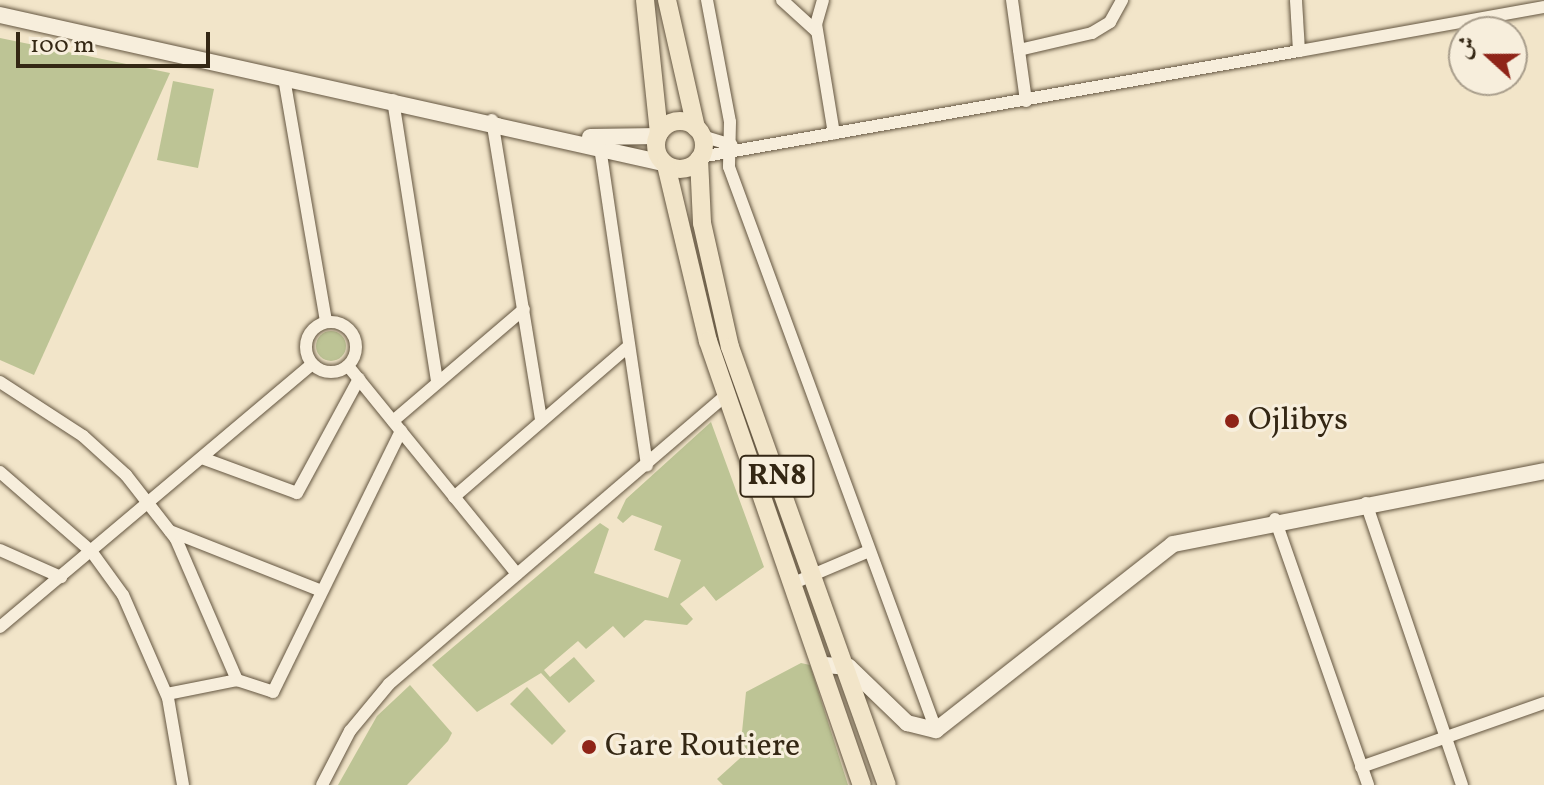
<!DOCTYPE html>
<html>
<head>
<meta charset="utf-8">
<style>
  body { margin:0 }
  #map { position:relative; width:1544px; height:785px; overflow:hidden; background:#f2e5c9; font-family:Vollkorn,Amiri,serif }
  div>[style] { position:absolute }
  .green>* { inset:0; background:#bdc495 }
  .round { border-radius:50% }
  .roads { filter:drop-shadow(0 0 2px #645641) drop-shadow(0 0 2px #645641) }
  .street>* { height:12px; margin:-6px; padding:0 6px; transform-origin:6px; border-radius:6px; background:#f7eedc }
  .street>.ring { margin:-6px; padding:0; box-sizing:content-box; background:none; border:12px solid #f7eedc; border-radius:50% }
  .secondary>* { height:16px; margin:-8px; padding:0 8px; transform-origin:8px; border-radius:8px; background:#f7eedc }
  .primary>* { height:18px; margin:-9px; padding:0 9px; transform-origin:9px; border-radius:9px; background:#f2e5c9 }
  .primary>.ring { margin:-9px; padding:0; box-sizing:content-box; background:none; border:18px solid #f2e5c9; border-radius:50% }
  .dots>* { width:22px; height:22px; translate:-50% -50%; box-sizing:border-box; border:4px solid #f7eedc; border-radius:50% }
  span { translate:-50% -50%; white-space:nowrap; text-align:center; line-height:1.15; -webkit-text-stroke:6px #f7eedc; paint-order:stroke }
  .shield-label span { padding:2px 6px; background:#f7eedc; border:2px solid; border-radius:6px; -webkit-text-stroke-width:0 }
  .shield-label { font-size:30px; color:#342714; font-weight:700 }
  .poi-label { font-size:32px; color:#342714 }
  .left { translate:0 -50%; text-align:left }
  .north { position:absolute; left:1448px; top:16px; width:80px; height:80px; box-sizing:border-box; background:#f7eedc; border:2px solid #a99e8c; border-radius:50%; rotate:291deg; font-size:22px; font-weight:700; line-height:32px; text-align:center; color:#342714 }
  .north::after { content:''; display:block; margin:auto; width:28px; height:36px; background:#8f2418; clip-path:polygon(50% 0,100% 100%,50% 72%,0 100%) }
  .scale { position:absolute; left:16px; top:32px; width:194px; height:36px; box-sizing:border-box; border:4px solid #342714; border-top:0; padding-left:10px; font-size:24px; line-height:28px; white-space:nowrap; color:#342714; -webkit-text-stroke:6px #f7eedc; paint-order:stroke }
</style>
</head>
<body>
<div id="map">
  <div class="green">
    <i style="clip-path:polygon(0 38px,170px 73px,34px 375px,0 360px)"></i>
    <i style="clip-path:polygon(173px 81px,214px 89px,198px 168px,157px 160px)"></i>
    <i class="round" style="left:316px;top:331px;width:30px;height:30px"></i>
    <i style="clip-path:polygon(711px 422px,764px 567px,716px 601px,704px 586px,680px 604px,693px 619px,687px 625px,645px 620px,624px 638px,613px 626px,586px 649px,578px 641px,544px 670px,550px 677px,574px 657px,595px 681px,569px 703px,541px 673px,477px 712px,432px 665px,600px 523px,609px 529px,594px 573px,668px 598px,681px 560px,654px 550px,662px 526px,632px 515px,623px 523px,617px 518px,626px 499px)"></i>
    <i style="clip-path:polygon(801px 663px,810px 665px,848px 785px,723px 785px,717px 779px,748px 751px,741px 742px,746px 692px)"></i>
    <i style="clip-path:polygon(410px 685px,452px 733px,448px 741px,407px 785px,338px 785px,377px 716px)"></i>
    <i style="clip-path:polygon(527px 687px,566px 731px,552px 745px,510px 704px)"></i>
  </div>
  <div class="roads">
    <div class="street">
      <i style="left:707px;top:0;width:124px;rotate:79.3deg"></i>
      <i style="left:730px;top:122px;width:45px;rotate:91.3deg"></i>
      <i style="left:729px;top:167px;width:600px;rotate:69.81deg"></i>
      <i style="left:782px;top:0;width:47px;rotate:42.4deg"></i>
      <i style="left:823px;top:0;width:25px;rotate:106deg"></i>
      <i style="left:816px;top:24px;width:111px;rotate:80.7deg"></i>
      <i style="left:1012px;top:0;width:102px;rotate:82.1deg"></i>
      <i style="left:1019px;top:50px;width:75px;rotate:-13.1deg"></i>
      <i style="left:1092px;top:33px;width:21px;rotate:-31deg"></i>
      <i style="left:1110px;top:22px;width:25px;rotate:-61deg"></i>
      <i style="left:1299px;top:51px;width:249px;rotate:-10.2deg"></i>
      <i style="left:284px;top:78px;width:247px;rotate:80.2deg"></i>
      <i style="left:393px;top:100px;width:284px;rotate:81.1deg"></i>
      <i style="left:492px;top:120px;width:304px;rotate:80.7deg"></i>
      <i style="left:702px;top:136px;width:31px;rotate:17deg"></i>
      <i style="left:600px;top:147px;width:322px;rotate:81.6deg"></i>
      <i style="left:700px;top:157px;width:608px;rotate:-10.04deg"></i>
      <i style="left:1299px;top:51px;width:51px;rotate:-93.4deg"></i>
      <i class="ring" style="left:306px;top:322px;width:38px;height:38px"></i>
      <i style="left:348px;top:366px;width:268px;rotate:50.9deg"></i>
      <i style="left:0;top:382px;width:99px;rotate:33deg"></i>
      <i style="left:83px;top:436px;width:58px;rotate:42.2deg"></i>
      <i style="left:126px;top:475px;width:81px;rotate:52deg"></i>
      <i style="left:176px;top:539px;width:154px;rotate:66.6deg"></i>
      <i style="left:393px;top:421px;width:172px;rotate:-40.5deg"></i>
      <i style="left:202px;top:458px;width:101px;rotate:20.2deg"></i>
      <i style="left:297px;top:493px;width:130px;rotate:-61.5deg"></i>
      <i style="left:0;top:472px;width:121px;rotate:41deg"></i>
      <i style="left:91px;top:551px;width:54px;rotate:54deg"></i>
      <i style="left:123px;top:595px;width:112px;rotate:66.4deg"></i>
      <i style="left:168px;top:698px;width:88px;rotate:80.2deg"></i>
      <i style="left:454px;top:497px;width:231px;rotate:-40.8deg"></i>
      <i style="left:1366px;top:503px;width:298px;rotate:71.2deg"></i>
      <i style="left:1275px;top:519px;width:282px;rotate:70.7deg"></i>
      <i style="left:170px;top:531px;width:160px;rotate:21.6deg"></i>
      <i style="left:0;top:550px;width:67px;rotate:23.9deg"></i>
      <i style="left:796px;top:582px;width:79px;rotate:-23deg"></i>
      <i style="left:0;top:627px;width:408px;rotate:-40.1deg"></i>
      <i style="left:167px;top:694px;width:71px;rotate:-11.3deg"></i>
      <i style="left:237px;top:680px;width:38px;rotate:18deg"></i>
      <i style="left:273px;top:692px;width:291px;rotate:-63.9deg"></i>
      <i style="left:1361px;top:767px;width:194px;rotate:-19.3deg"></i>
      <i style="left:322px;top:785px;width:61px;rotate:-62.6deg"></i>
      <i style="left:350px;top:731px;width:61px;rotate:-50.3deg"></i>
      <i style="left:389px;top:684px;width:445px;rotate:-40.6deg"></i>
    </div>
    <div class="secondary">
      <i style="left:0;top:15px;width:679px;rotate:12.58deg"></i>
      <i style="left:590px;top:137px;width:68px;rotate:-0.8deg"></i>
      <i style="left:825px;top:665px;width:24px;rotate:5deg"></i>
      <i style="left:849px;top:667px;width:81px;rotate:44deg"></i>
      <i style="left:907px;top:723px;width:30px;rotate:14deg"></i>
      <i style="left:936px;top:730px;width:301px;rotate:-38.1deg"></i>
      <i style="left:1173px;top:544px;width:378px;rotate:-11.1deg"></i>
    </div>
    <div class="primary">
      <i style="left:645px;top:0;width:134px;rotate:84deg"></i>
      <i style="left:667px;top:0;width:131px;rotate:77.2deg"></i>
      <i class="ring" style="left:656px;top:121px;width:30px;height:30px"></i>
      <i style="left:699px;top:159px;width:64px;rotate:87.3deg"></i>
      <i style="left:702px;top:223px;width:127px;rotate:77.3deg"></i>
      <i style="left:730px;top:347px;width:465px;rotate:70.3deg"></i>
      <i style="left:666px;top:165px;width:181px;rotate:76.6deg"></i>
      <i style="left:708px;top:341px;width:470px;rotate:70.9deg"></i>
    </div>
  </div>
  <div class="dots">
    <i style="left:1232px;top:421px;background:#8f2418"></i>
    <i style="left:589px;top:747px;background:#8f2418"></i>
  </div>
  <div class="shield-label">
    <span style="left:777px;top:476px">RN8</span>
  </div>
  <div class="poi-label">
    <span class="left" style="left:1248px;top:421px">Ojlibys</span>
    <span class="left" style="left:605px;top:747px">Gare Routiere</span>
  </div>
  <div class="north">ش</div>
  <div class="scale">100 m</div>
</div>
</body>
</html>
